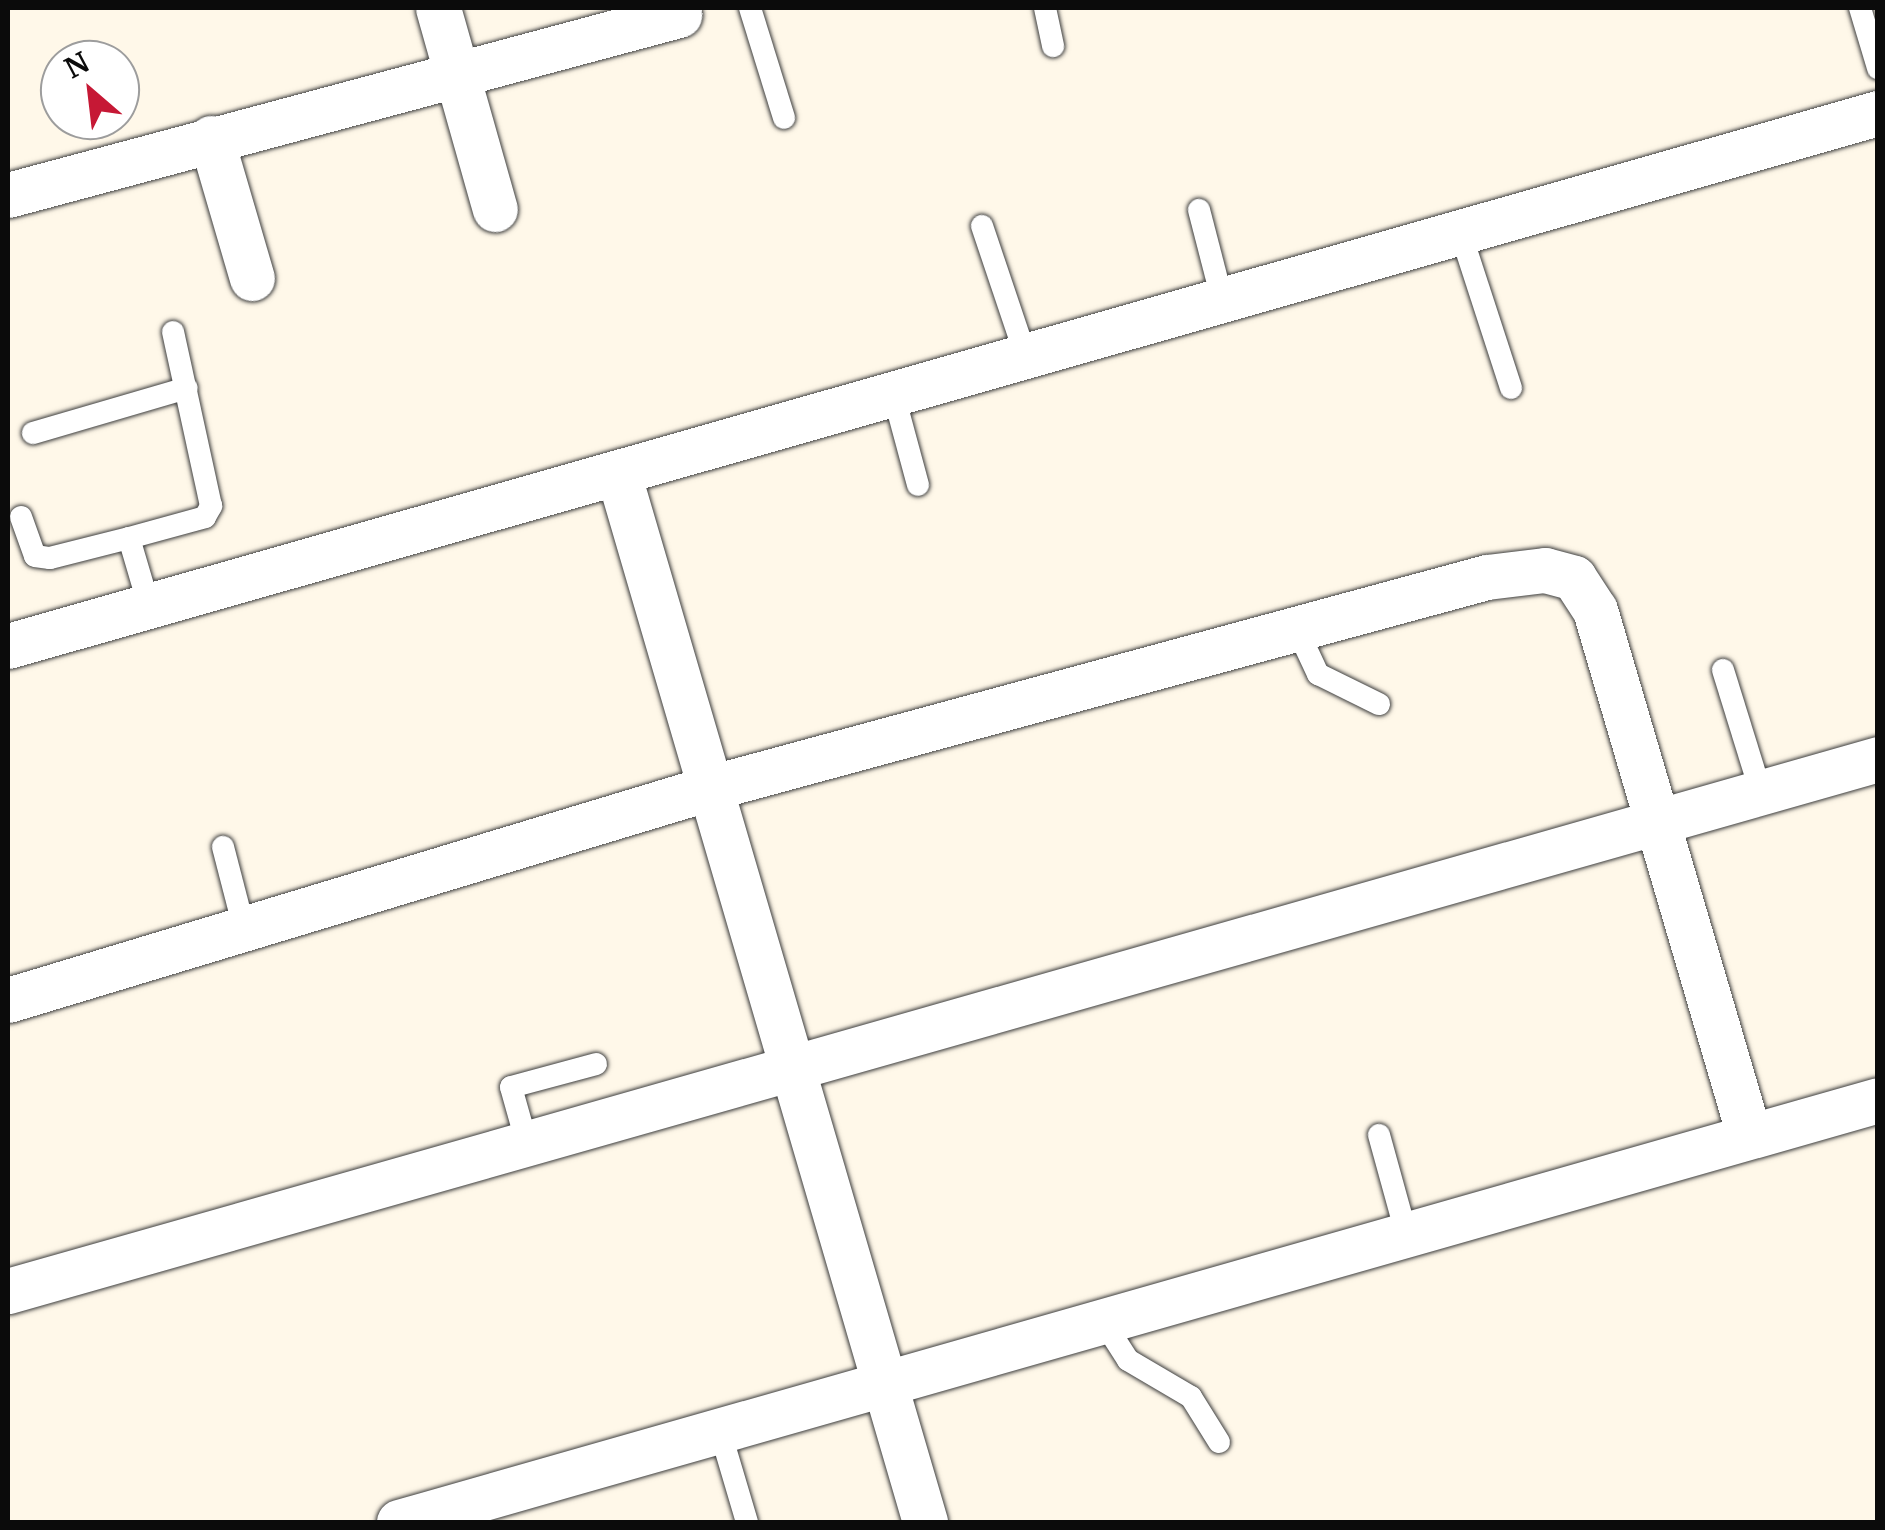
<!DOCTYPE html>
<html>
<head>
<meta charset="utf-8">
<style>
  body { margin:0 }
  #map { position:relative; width:1885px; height:1530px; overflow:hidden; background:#fff8e9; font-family:Merriweather,serif }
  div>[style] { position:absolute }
  .roads { filter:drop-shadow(0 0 2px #3e3e3e) drop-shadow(0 0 2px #3e3e3e) }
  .service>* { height:22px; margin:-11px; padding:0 11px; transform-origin:11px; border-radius:11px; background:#fff }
  .minor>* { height:45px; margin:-22.5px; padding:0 22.5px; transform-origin:22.5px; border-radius:22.5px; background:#fff }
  span { translate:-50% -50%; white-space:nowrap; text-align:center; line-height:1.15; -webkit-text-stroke:10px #fff; paint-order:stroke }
  .frame { position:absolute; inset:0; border:10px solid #0b0b0b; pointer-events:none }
  .north { position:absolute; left:40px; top:40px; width:100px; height:100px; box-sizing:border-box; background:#fff; border:2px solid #9d9d9d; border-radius:50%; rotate:332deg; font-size:28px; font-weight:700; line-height:40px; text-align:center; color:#0b0b0b }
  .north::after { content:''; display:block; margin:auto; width:35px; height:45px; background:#c61835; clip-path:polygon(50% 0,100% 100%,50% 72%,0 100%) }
</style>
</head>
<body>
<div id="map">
  <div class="roads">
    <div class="service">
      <i style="left:750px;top:8px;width:115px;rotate:72.8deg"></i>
      <i style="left:1045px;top:8px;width:39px;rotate:78deg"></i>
      <i style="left:1860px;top:8px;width:63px;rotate:73.3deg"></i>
      <i style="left:1199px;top:210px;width:92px;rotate:75.5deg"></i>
      <i style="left:982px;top:226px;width:138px;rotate:71.4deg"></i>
      <i style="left:1460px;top:231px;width:165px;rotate:72deg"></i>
      <i style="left:894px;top:396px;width:92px;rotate:74.9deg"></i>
      <i style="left:33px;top:433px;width:160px;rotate:-16.3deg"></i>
      <i style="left:21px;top:517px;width:41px;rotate:70.3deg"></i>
      <i style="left:35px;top:556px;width:15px;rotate:8deg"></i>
      <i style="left:50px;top:558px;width:81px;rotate:-14.2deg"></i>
      <i style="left:129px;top:538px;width:71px;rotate:73.6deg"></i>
      <i style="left:129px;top:538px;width:79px;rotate:-15.4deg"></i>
      <i style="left:205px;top:517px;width:13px;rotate:-61deg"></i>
      <i style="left:211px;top:506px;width:178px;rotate:-102.3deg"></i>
      <i style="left:1297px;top:629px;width:50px;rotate:65deg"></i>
      <i style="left:1318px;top:674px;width:68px;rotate:26.2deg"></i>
      <i style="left:1723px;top:670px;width:129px;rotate:72.8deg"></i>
      <i style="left:223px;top:847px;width:84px;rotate:75.5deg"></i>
      <i style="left:1379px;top:1135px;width:102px;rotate:74.6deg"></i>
      <i style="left:527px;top:1144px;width:59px;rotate:-105.7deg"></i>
      <i style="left:511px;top:1087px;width:88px;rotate:-15.1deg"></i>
      <i style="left:1103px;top:1321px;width:46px;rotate:57.3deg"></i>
      <i style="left:1128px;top:1360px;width:73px;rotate:30.4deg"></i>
      <i style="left:1191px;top:1397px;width:53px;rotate:58.1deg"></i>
      <i style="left:720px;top:1431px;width:95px;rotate:73.5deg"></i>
    </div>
    <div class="minor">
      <i style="left:438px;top:8px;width:209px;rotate:74.2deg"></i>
      <i style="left:211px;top:138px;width:146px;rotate:73.7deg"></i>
      <i style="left:8px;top:195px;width:695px;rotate:-15.02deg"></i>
      <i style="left:619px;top:476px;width:1090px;rotate:73.69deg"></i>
      <i style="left:8px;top:646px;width:1944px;rotate:-15.91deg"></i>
      <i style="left:8px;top:1000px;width:729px;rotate:-16.82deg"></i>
      <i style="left:706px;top:789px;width:809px;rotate:-15.19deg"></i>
      <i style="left:1487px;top:577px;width:58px;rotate:-6.9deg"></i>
      <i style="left:1545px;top:570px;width:30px;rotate:15deg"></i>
      <i style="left:1574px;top:578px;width:38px;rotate:57deg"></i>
      <i style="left:1595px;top:610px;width:547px;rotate:73.65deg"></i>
      <i style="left:8px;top:1291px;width:1944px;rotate:-15.88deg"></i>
      <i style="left:399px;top:1522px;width:1538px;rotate:-15.92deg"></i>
    </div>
  </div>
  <div class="frame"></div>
  <div class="north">N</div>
</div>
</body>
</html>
